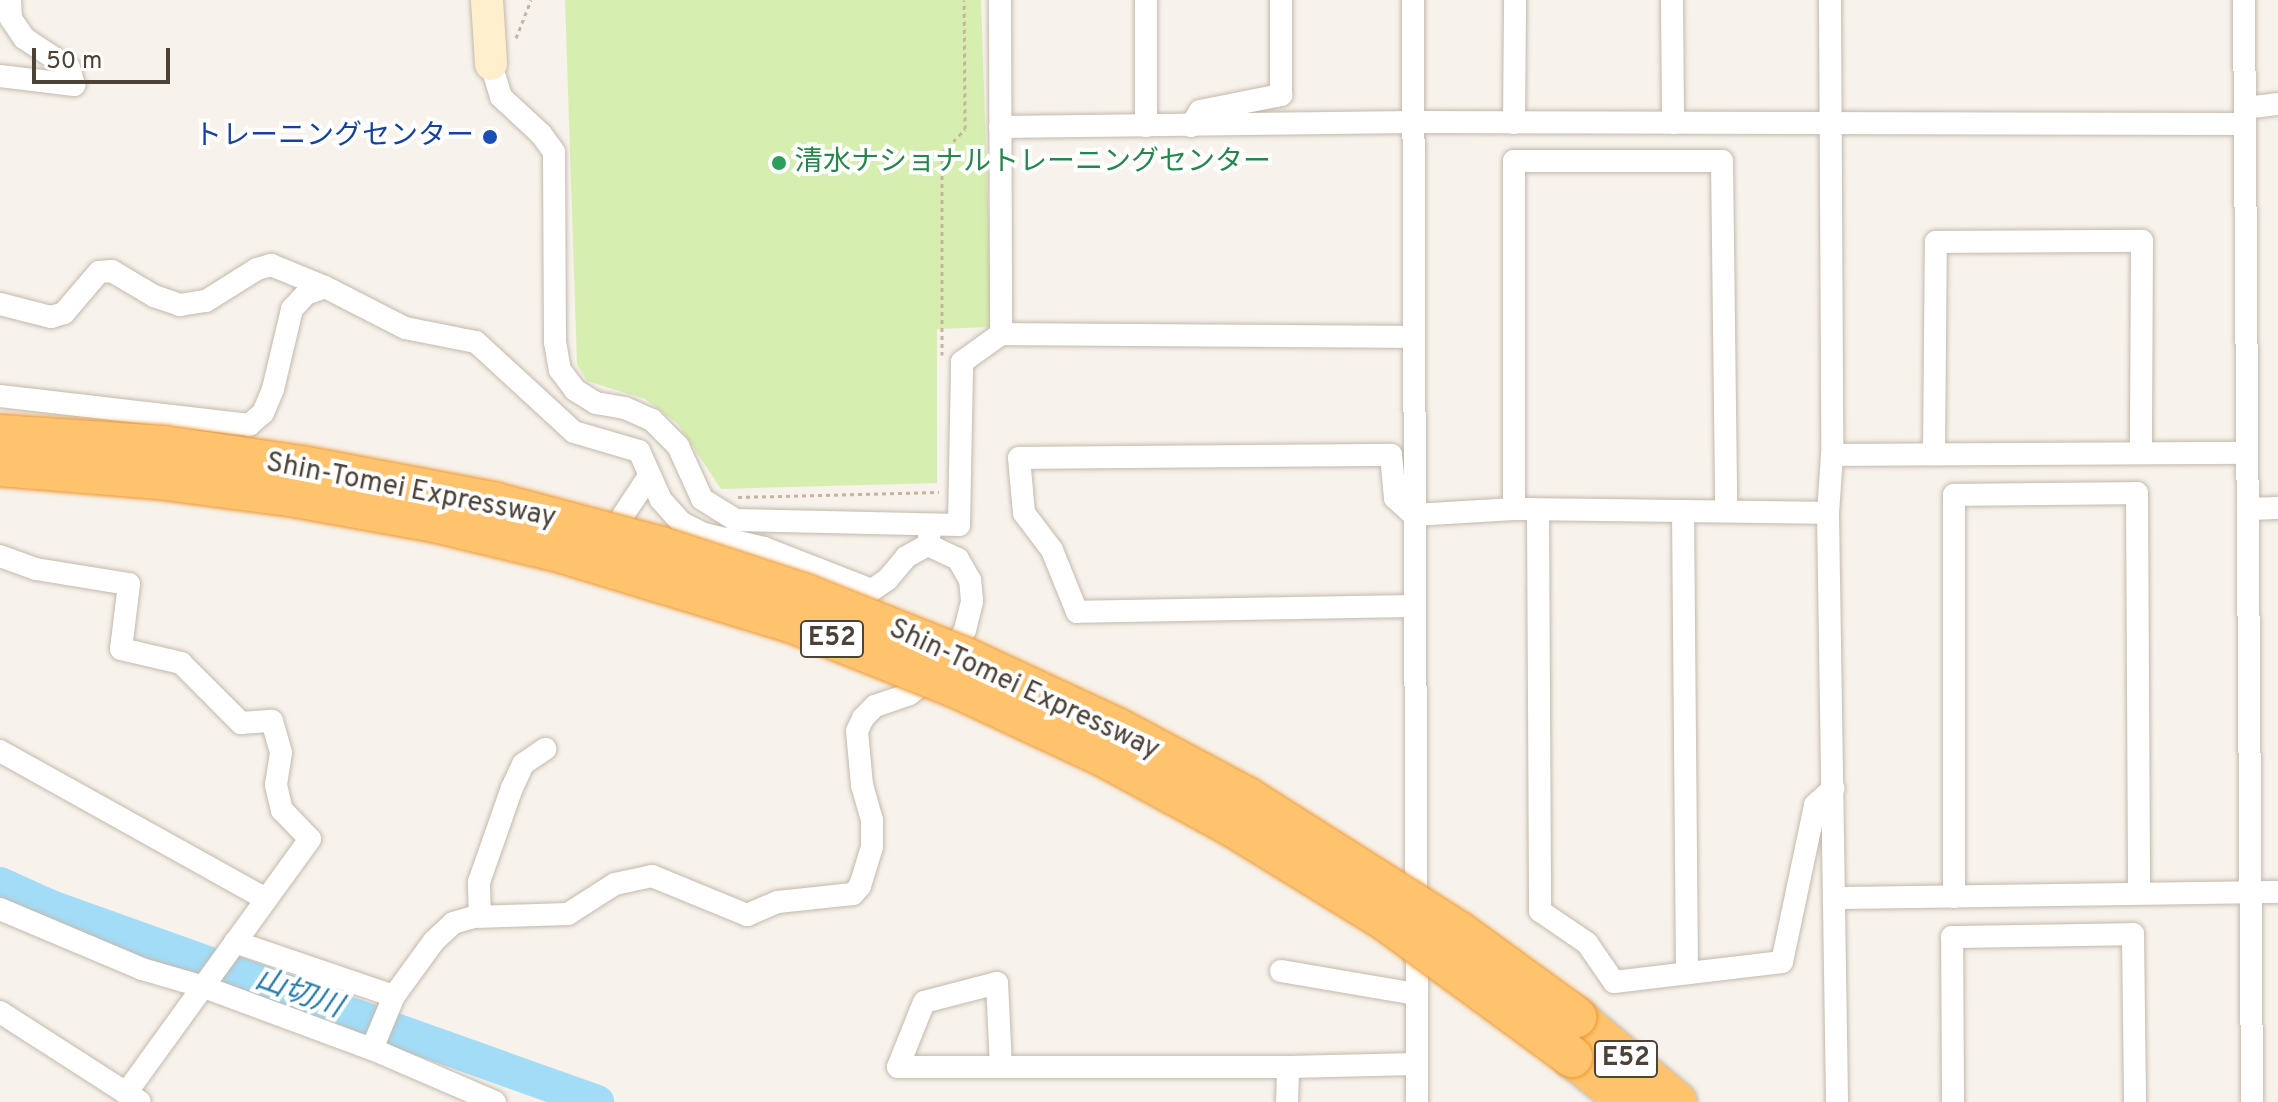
<!DOCTYPE html>
<html>
<head>
<meta charset="utf-8">
<style>
  body { margin:0 }
  #map { position:relative; width:2278px; height:1102px; overflow:hidden; background:#f7f2eb; font-family:Overpass,"Noto Sans JP",sans-serif }
  div>[style] { position:absolute }
  .green>* { inset:0; background:#d7eeb1 }
  .river>* { height:34px; margin:-17px; padding:0 17px; transform-origin:17px; border-radius:17px; background:#a3dcf7 }
  .path>* { height:3px; margin-top:-1.5px; transform-origin:0; background:repeating-linear-gradient(90deg,#c7b49c 0 4px,transparent 0 8px) }
  .roads { filter:drop-shadow(0 0 2px #c3b9ac) drop-shadow(0 0 2px #c3b9ac) }
  .street>* { height:22px; margin:-11px; padding:0 11px; transform-origin:11px; border-radius:11px; background:#fff }
  .secondary>* { height:32px; margin:-16px; padding:0 16px; transform-origin:16px; border-radius:16px; background:#ffefcd }
  .highway>* { height:40px; margin:-20px; padding:0 20px; transform-origin:20px; border-radius:20px; background:#ffc36e }
  .bridges { filter:drop-shadow(0 0 2px #ec9730) drop-shadow(0 0 2px #ec9730) }
  .highway-bridge>* { height:40px; margin:-20px; padding:0 20px; transform-origin:20px; border-radius:20px; background:#ffc36e }
  .dots>* { width:22px; height:22px; translate:-50% -50%; box-sizing:border-box; border:4px solid #fff; border-radius:50% }
  span { translate:-50% -50%; white-space:nowrap; text-align:center; line-height:1.15; -webkit-text-stroke:8px #fff; paint-order:stroke }
  .shield-label span { padding:2px 6px; background:#fff; border:2px solid; border-radius:6px; -webkit-text-stroke-width:0 }
  .shield-label { font-size:26px; color:#4c4237; font-weight:700 }
  .transit-label { font-size:28px; color:#164399 }
  .right { translate:-100% -50%; text-align:right }
  .leisure-label { font-size:28px; color:#27864d }
  .left { translate:0 -50%; text-align:left }
  .street-label { font-size:28px; color:#4c4237 }
  .water-label { font-size:30px; color:#227aa9; font-style:italic }
  .scale { position:absolute; left:32px; top:48px; width:138px; height:36px; box-sizing:border-box; border:4px solid #4c4237; border-top:0; padding-left:10px; font-size:24px; line-height:28px; white-space:nowrap; color:#4c4237; -webkit-text-stroke:6px #fff; paint-order:stroke }
</style>
</head>
<body>
<div id="map">
  <div class="green">
    <i style="clip-path:polygon(565px 0,981px 0,992px 327px,937px 329px,937px 483px,721px 489px,678px 424px,645px 399px,587px 381px,577px 364px)"></i>
  </div>
  <div class="river">
    <i style="left:0;top:884px;width:56px;rotate:24.3deg"></i>
    <i style="left:51px;top:907px;width:580px;rotate:19.65deg"></i>
  </div>
  <div class="path">
    <i style="left:516px;top:38px;width:41px;rotate:-68.5deg"></i>
    <i style="left:942px;top:355px;width:202px;rotate:-90deg"></i>
    <i style="left:942px;top:153px;width:33px;rotate:-46deg"></i>
    <i style="left:965px;top:129px;width:129px;rotate:-90.4deg"></i>
    <i style="left:738px;top:497px;width:201px;rotate:-1.4deg"></i>
  </div>
  <div class="roads">
    <div class="street">
      <i style="left:1000px;top:0;width:334px;rotate:89.8deg"></i>
      <i style="left:1146px;top:0;width:126px;rotate:90deg"></i>
      <i style="left:1413px;top:0;width:1102px;rotate:89.79deg"></i>
      <i style="left:1672px;top:0;width:123px;rotate:89.5deg"></i>
      <i style="left:1830px;top:0;width:455px;rotate:89.7deg"></i>
      <i style="left:1832px;top:455px;width:58px;rotate:93.9deg"></i>
      <i style="left:1828px;top:513px;width:589px;rotate:89.12deg"></i>
      <i style="left:2244px;top:0;width:1102px;rotate:89.58deg"></i>
      <i style="left:491px;top:64px;width:34px;rotate:73deg"></i>
      <i style="left:501px;top:97px;width:54px;rotate:42.8deg"></i>
      <i style="left:541px;top:134px;width:22px;rotate:54deg"></i>
      <i style="left:554px;top:152px;width:190px;rotate:89.7deg"></i>
      <i style="left:555px;top:342px;width:28px;rotate:80deg"></i>
      <i style="left:560px;top:370px;width:25px;rotate:53deg"></i>
      <i style="left:575px;top:390px;width:25px;rotate:32deg"></i>
      <i style="left:596px;top:403px;width:29px;rotate:10deg"></i>
      <i style="left:625px;top:408px;width:30px;rotate:24deg"></i>
      <i style="left:652px;top:420px;width:37px;rotate:45deg"></i>
      <i style="left:678px;top:446px;width:58px;rotate:65.6deg"></i>
      <i style="left:702px;top:499px;width:39px;rotate:32deg"></i>
      <i style="left:735px;top:520px;width:224px;rotate:1.3deg"></i>
      <i style="left:959px;top:525px;width:163px;rotate:-88.9deg"></i>
      <i style="left:962px;top:362px;width:48px;rotate:-35.7deg"></i>
      <i style="left:1001px;top:334px;width:412px;rotate:0.4deg"></i>
      <i style="left:0;top:76px;width:75px;rotate:6.9deg"></i>
      <i style="left:74px;top:85px;width:18px;rotate:-106deg"></i>
      <i style="left:69px;top:68px;width:54px;rotate:-146.3deg"></i>
      <i style="left:24px;top:38px;width:23px;rotate:-124deg"></i>
      <i style="left:11px;top:19px;width:19px;rotate:-93deg"></i>
      <i style="left:2245px;top:108px;width:33px;rotate:-7deg"></i>
      <i style="left:1514px;top:123px;width:123px;rotate:-89.5deg"></i>
      <i style="left:1191px;top:126px;width:17px;rotate:-59deg"></i>
      <i style="left:1200px;top:111px;width:83px;rotate:-11.2deg"></i>
      <i style="left:1281px;top:95px;width:95px;rotate:-90deg"></i>
      <i style="left:1000px;top:127px;width:412px;rotate:-0.7deg"></i>
      <i style="left:1412px;top:122px;width:833px;rotate:0.14deg"></i>
      <i style="left:0;top:304px;width:53px;rotate:14.3deg"></i>
      <i style="left:51px;top:317px;width:14px;rotate:-17deg"></i>
      <i style="left:64px;top:313px;width:54px;rotate:-49.5deg"></i>
      <i style="left:99px;top:272px;width:13px;rotate:-4deg"></i>
      <i style="left:112px;top:271px;width:49px;rotate:30.8deg"></i>
      <i style="left:154px;top:296px;width:28px;rotate:19deg"></i>
      <i style="left:180px;top:305px;width:26px;rotate:-9deg"></i>
      <i style="left:206px;top:301px;width:60px;rotate:-32.1deg"></i>
      <i style="left:257px;top:269px;width:15px;rotate:-16deg"></i>
      <i style="left:271px;top:265px;width:58px;rotate:22.2deg"></i>
      <i style="left:0;top:396px;width:251px;rotate:6.6deg"></i>
      <i style="left:249px;top:425px;width:18px;rotate:-41deg"></i>
      <i style="left:263px;top:413px;width:26px;rotate:-67deg"></i>
      <i style="left:273px;top:389px;width:82px;rotate:-76.6deg"></i>
      <i style="left:292px;top:309px;width:21px;rotate:-47deg"></i>
      <i style="left:306px;top:294px;width:20px;rotate:-20deg"></i>
      <i style="left:325px;top:287px;width:90px;rotate:27.1deg"></i>
      <i style="left:405px;top:328px;width:72px;rotate:11.2deg"></i>
      <i style="left:476px;top:342px;width:133px;rotate:42.6deg"></i>
      <i style="left:574px;top:432px;width:68px;rotate:16.3deg"></i>
      <i style="left:639px;top:451px;width:54px;rotate:65.8deg"></i>
      <i style="left:661px;top:500px;width:31px;rotate:48deg"></i>
      <i style="left:682px;top:523px;width:25px;rotate:27deg"></i>
      <i style="left:704px;top:534px;width:62px;rotate:13.1deg"></i>
      <i style="left:764px;top:548px;width:116px;rotate:21.3deg"></i>
      <i style="left:872px;top:590px;width:18px;rotate:-34deg"></i>
      <i style="left:887px;top:580px;width:30px;rotate:-50deg"></i>
      <i style="left:906px;top:557px;width:25px;rotate:-29deg"></i>
      <i style="left:1934px;top:454px;width:212px;rotate:-89.5deg"></i>
      <i style="left:1936px;top:242px;width:206px;rotate:-0.3deg"></i>
      <i style="left:2142px;top:241px;width:212px;rotate:90.3deg"></i>
      <i style="left:1832px;top:455px;width:414px;rotate:-0.3deg"></i>
      <i style="left:1514px;top:509px;width:348px;rotate:-90deg"></i>
      <i style="left:1514px;top:161px;width:208px"></i>
      <i style="left:1722px;top:161px;width:350px;rotate:89.3deg"></i>
      <i style="left:2248px;top:509px;width:30px;rotate:-2deg"></i>
      <i style="left:1538px;top:510px;width:401px;rotate:89.7deg"></i>
      <i style="left:1540px;top:911px;width:57px;rotate:34.2deg"></i>
      <i style="left:1587px;top:943px;width:47px;rotate:55.3deg"></i>
      <i style="left:1614px;top:982px;width:169px;rotate:-6.8deg"></i>
      <i style="left:1782px;top:962px;width:160px;rotate:-78.1deg"></i>
      <i style="left:1815px;top:805px;width:25px;rotate:-42deg"></i>
      <i style="left:1683px;top:511px;width:462px;rotate:89.5deg"></i>
      <i style="left:622px;top:517px;width:49px;rotate:-56.6deg"></i>
      <i style="left:0;top:556px;width:38px;rotate:20deg"></i>
      <i style="left:36px;top:569px;width:94px;rotate:9.2deg"></i>
      <i style="left:129px;top:584px;width:65px;rotate:97deg"></i>
      <i style="left:121px;top:649px;width:62px;rotate:13.1deg"></i>
      <i style="left:181px;top:663px;width:85px;rotate:45deg"></i>
      <i style="left:241px;top:723px;width:31px;rotate:-4deg"></i>
      <i style="left:272px;top:721px;width:33px;rotate:74deg"></i>
      <i style="left:281px;top:753px;width:32px;rotate:99deg"></i>
      <i style="left:276px;top:785px;width:26px;rotate:77deg"></i>
      <i style="left:282px;top:810px;width:40px;rotate:46deg"></i>
      <i style="left:310px;top:839px;width:314px;rotate:125.9deg"></i>
      <i style="left:1414px;top:606px;width:337px;rotate:179deg"></i>
      <i style="left:1077px;top:612px;width:67px;rotate:-112deg"></i>
      <i style="left:1052px;top:550px;width:46px;rotate:-127.1deg"></i>
      <i style="left:1024px;top:513px;width:55px;rotate:-95.2deg"></i>
      <i style="left:1019px;top:458px;width:372px;rotate:-0.5deg"></i>
      <i style="left:1391px;top:455px;width:43px;rotate:84.7deg"></i>
      <i style="left:1395px;top:498px;width:25px;rotate:42deg"></i>
      <i style="left:1414px;top:515px;width:100px;rotate:-3.4deg"></i>
      <i style="left:1514px;top:509px;width:314px;rotate:0.7deg"></i>
      <i style="left:0;top:751px;width:304px;rotate:29.1deg"></i>
      <i style="left:1954px;top:897px;width:402px;rotate:-90deg"></i>
      <i style="left:1954px;top:495px;width:183px;rotate:-0.6deg"></i>
      <i style="left:2137px;top:493px;width:400px;rotate:89.7deg"></i>
      <i style="left:1836px;top:898px;width:442px;rotate:-0.8deg"></i>
      <i style="left:0;top:909px;width:154px;rotate:22.9deg"></i>
      <i style="left:142px;top:969px;width:65px;rotate:16.2deg"></i>
      <i style="left:204px;top:987px;width:179px;rotate:20.3deg"></i>
      <i style="left:372px;top:1049px;width:134px;rotate:23.3deg"></i>
      <i style="left:480px;top:916px;width:34px;rotate:-92deg"></i>
      <i style="left:479px;top:882px;width:100px;rotate:-70.7deg"></i>
      <i style="left:512px;top:788px;width:26px;rotate:-65deg"></i>
      <i style="left:523px;top:764px;width:27px;rotate:-34deg"></i>
      <i style="left:235px;top:942px;width:168px;rotate:18.8deg"></i>
      <i style="left:1281px;top:971px;width:136px;rotate:9.7deg"></i>
      <i style="left:0;top:1012px;width:166px;rotate:32.7deg"></i>
      <i style="left:372px;top:1049px;width:57px;rotate:-67.5deg"></i>
      <i style="left:394px;top:996px;width:68px;rotate:-54deg"></i>
      <i style="left:434px;top:941px;width:26px;rotate:-43deg"></i>
      <i style="left:453px;top:923px;width:22px;rotate:-16deg"></i>
      <i style="left:474px;top:917px;width:94px;rotate:-1.8deg"></i>
      <i style="left:568px;top:914px;width:56px;rotate:-32.6deg"></i>
      <i style="left:615px;top:884px;width:38px;rotate:-12deg"></i>
      <i style="left:652px;top:876px;width:103px;rotate:22.3deg"></i>
      <i style="left:747px;top:915px;width:34px;rotate:-23deg"></i>
      <i style="left:778px;top:902px;width:75px;rotate:-6.1deg"></i>
      <i style="left:853px;top:894px;width:11px;rotate:-49deg"></i>
      <i style="left:860px;top:886px;width:41px;rotate:-72.9deg"></i>
      <i style="left:872px;top:847px;width:27px;rotate:-90deg"></i>
      <i style="left:872px;top:820px;width:36px;rotate:-106deg"></i>
      <i style="left:862px;top:785px;width:54px;rotate:-95.3deg"></i>
      <i style="left:857px;top:731px;width:14px;rotate:-65deg"></i>
      <i style="left:863px;top:718px;width:17px;rotate:-45deg"></i>
      <i style="left:875px;top:706px;width:36px;rotate:-19deg"></i>
      <i style="left:909px;top:694px;width:36px;rotate:-36deg"></i>
      <i style="left:938px;top:673px;width:51px;rotate:-57.9deg"></i>
      <i style="left:965px;top:630px;width:30px;rotate:-76deg"></i>
      <i style="left:972px;top:601px;width:21px;rotate:-95deg"></i>
      <i style="left:970px;top:580px;width:24px;rotate:-120deg"></i>
      <i style="left:958px;top:559px;width:33px;rotate:-155deg"></i>
      <i style="left:928px;top:545px;width:14px;rotate:-82deg"></i>
      <i style="left:1001px;top:1067px;width:84px;rotate:-92.7deg"></i>
      <i style="left:997px;top:983px;width:75px;rotate:165.4deg"></i>
      <i style="left:924px;top:1002px;width:70px;rotate:111.8deg"></i>
      <i style="left:898px;top:1067px;width:390px"></i>
      <i style="left:1287px;top:1102px;width:35px;rotate:-88deg"></i>
      <i style="left:1288px;top:1067px;width:128px;rotate:-1.3deg"></i>
      <i style="left:1953px;top:1102px;width:165px;rotate:-90.3deg"></i>
      <i style="left:1952px;top:937px;width:181px;rotate:-0.9deg"></i>
      <i style="left:2133px;top:934px;width:168px;rotate:89.3deg"></i>
    </div>
    <div class="secondary">
      <i style="left:487px;top:0;width:64px;rotate:86.4deg"></i>
    </div>
    <div class="highway">
      <i style="left:1576px;top:1017px;width:132px;rotate:40.1deg"></i>
      <i style="left:1572px;top:1057px;width:72px;rotate:38.8deg"></i>
    </div>
  </div>
  <div class="bridges">
    <div class="highway-bridge">
      <i style="left:0;top:435px;width:164px;rotate:3.8deg"></i>
      <i style="left:164px;top:446px;width:138px;rotate:8.3deg"></i>
      <i style="left:301px;top:466px;width:198px;rotate:10.7deg"></i>
      <i style="left:496px;top:503px;width:171px;rotate:14.9deg"></i>
      <i style="left:661px;top:547px;width:151px;rotate:18.1deg"></i>
      <i style="left:805px;top:594px;width:173px;rotate:21.7deg"></i>
      <i style="left:966px;top:658px;width:166px;rotate:24.9deg"></i>
      <i style="left:1117px;top:728px;width:149px;rotate:28.1deg"></i>
      <i style="left:1248px;top:798px;width:250px;rotate:32.4deg"></i>
      <i style="left:1459px;top:932px;width:145px;rotate:36deg"></i>
      <i style="left:0;top:466px;width:159px;rotate:4.7deg"></i>
      <i style="left:158px;top:479px;width:139px;rotate:7.4deg"></i>
      <i style="left:296px;top:497px;width:145px;rotate:10.3deg"></i>
      <i style="left:439px;top:523px;width:120px;rotate:13.5deg"></i>
      <i style="left:556px;top:551px;width:248px;rotate:16.9deg"></i>
      <i style="left:793px;top:623px;width:174px;rotate:21.6deg"></i>
      <i style="left:955px;top:687px;width:163px;rotate:25deg"></i>
      <i style="left:1103px;top:756px;width:147px;rotate:28.5deg"></i>
      <i style="left:1232px;top:826px;width:180px;rotate:31.6deg"></i>
      <i style="left:1385px;top:920px;width:232px;rotate:36.2deg"></i>
    </div>
  </div>
  <div class="dots">
    <i style="left:490px;top:137px;background:#1a4fb4"></i>
    <i style="left:779px;top:163px;background:#2e9e5b"></i>
  </div>
  <div class="shield-label">
    <span style="left:832px;top:639px">E52</span>
    <span style="left:1626px;top:1059px">E52</span>
  </div>
  <div class="transit-label">
    <span class="right" style="left:474px;top:137px">トレーニングセンター</span>
  </div>
  <div class="leisure-label">
    <span class="left" style="left:795px;top:163px">清水ナショナルトレーニングセンター</span>
  </div>
  <div class="street-label">
    <span style="left:411px;top:491px;rotate:11deg">Shin-Tomei Expressway</span>
    <span style="left:1024px;top:690px;rotate:25deg">Shin-Tomei Expressway</span>
  </div>
  <div class="water-label">
    <span style="left:298px;top:995px;rotate:20deg">山切川</span>
  </div>
  <div class="scale">50 m</div>
</div>
</body>
</html>
